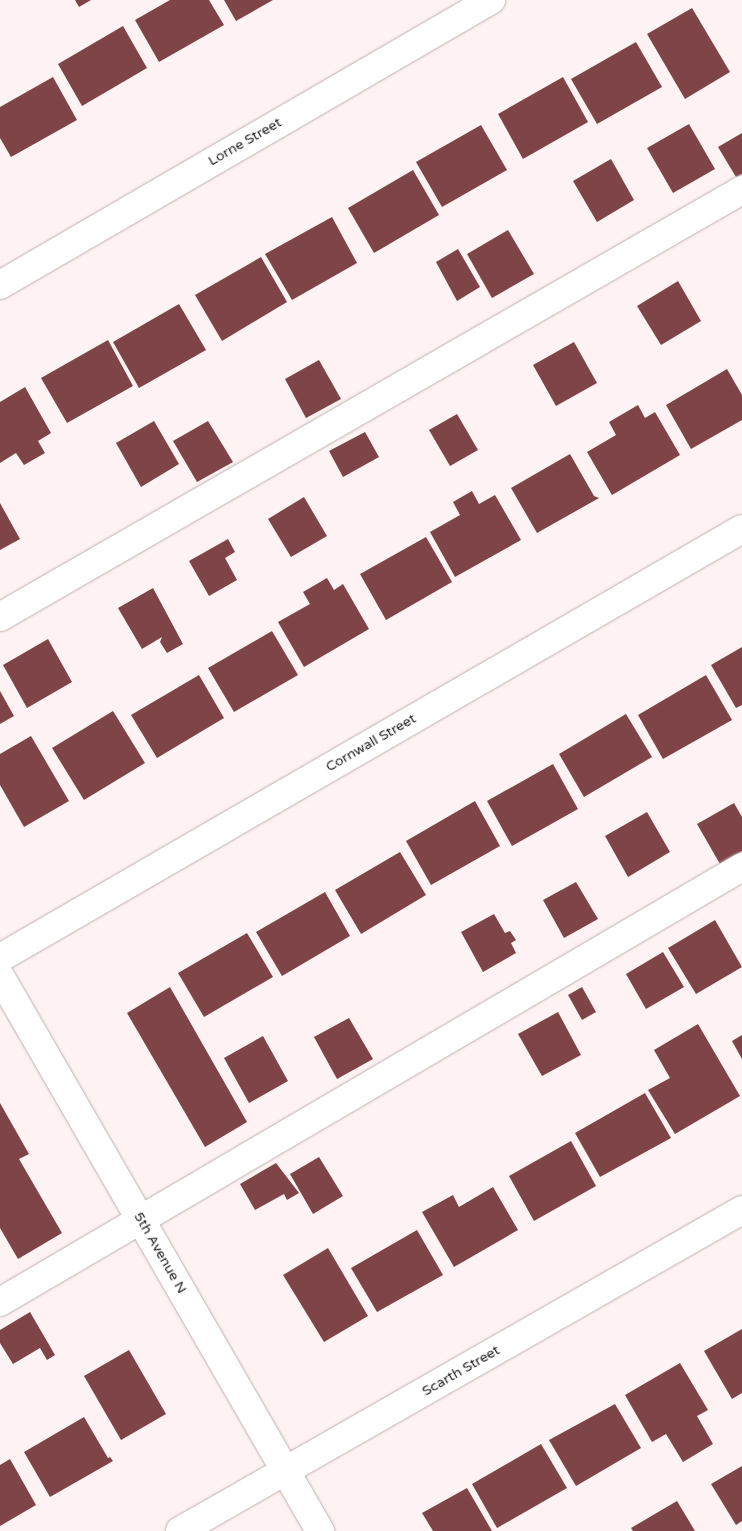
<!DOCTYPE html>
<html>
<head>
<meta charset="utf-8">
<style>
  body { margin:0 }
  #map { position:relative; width:742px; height:1531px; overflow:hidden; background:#fef2f2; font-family:"Varela Round",sans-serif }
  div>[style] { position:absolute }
  .building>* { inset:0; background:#7e4447 }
  .roads { filter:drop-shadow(0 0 1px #beb0b0) drop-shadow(0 0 1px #beb0b0) }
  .minor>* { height:28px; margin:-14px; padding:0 14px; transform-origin:14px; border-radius:14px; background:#fff }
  span { translate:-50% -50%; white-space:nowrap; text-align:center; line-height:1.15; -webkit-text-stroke:5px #fff; paint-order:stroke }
  .street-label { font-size:14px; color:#231e1e }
</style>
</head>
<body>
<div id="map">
  <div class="building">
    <i style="clip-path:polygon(75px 0,91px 0,79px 7px)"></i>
    <i style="clip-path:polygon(170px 0,209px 0,224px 25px,159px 62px,135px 20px)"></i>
    <i style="clip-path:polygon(224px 0,273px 0,236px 21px)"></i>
    <i style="clip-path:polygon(692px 8px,730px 72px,685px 99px,647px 34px)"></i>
    <i style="clip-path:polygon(123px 26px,147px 68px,82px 106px,58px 64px)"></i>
    <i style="clip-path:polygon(636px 42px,662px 87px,597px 124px,571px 79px)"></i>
    <i style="clip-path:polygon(53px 77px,77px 120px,11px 157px,0 138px,0 107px)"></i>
    <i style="clip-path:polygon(563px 77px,588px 122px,523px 159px,498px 114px)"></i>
    <i style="clip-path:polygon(689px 124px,715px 169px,673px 193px,647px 148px)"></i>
    <i style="clip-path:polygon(481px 125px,507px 170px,442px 207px,416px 162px)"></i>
    <i style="clip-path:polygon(742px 133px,742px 174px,736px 177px,718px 147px)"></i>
    <i style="clip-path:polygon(611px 159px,634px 200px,597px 222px,573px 181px)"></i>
    <i style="clip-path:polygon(413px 170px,439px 215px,374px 253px,348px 208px)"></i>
    <i style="clip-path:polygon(332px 217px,357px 263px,292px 300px,265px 254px)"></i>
    <i style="clip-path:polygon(508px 230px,534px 274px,492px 298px,467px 254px)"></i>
    <i style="clip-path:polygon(458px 249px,480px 287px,457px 301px,436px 262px)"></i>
    <i style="clip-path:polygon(261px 257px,287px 302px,222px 341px,195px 295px)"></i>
    <i style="clip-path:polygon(678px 281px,701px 321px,661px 345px,637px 306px)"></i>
    <i style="clip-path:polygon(179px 304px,206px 350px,139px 388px,113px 342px)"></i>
    <i style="clip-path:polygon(108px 340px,133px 386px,67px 423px,41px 378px)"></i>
    <i style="clip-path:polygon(574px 342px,597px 383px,556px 406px,533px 365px)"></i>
    <i style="clip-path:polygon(319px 360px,341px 399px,306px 418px,285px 379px)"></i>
    <i style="clip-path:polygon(727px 369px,742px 395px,742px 420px,691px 449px,666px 405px)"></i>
    <i style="clip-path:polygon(25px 387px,51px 433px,38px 441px,45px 453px,24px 465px,16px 453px,0 463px,0 402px)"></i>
    <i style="clip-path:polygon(638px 405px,645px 418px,655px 412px,680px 455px,612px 495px,587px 452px,616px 435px,609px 422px)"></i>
    <i style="clip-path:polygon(457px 414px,478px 450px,450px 466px,429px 430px)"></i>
    <i style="clip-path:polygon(154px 421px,179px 464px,141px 487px,116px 443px)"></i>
    <i style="clip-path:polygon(208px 421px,233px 462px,197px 482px,173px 441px)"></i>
    <i style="clip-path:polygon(365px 432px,379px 457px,343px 477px,329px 451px)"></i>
    <i style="clip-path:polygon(570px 454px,594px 496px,599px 498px,537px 533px,511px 488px)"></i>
    <i style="clip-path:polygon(472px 491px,479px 504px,495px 495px,521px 540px,455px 577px,430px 532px,460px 515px,453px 502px)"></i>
    <i style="clip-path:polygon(304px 497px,327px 536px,291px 557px,268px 519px)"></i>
    <i style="clip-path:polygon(0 503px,20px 539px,0 550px)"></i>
    <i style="clip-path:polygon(426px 537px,452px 582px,386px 620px,360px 574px)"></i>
    <i style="clip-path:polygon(228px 539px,235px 552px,225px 558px,237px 580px,209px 596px,189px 561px)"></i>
    <i style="clip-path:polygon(327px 578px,334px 590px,343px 584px,369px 629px,304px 667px,278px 622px,310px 604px,303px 592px)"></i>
    <i style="clip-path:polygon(153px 588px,183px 644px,167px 653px,160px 642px,162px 637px,142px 649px,118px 608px)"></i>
    <i style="clip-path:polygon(272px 631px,298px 675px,234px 712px,208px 668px)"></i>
    <i style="clip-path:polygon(48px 639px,72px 682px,27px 708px,3px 665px)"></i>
    <i style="clip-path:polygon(742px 647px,742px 705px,736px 708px,711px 665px)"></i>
    <i style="clip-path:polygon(199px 675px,224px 718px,157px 758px,131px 715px)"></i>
    <i style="clip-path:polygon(706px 675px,732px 720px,663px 759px,638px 715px)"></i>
    <i style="clip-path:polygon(0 691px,14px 716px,0 724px)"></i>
    <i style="clip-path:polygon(113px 711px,145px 763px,84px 800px,52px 748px)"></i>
    <i style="clip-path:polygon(626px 714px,652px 757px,584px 797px,559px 754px)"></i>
    <i style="clip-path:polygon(31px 736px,69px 801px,24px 827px,0 785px,0 754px)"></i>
    <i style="clip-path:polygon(553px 764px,578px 809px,512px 846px,487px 801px)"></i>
    <i style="clip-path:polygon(475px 801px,500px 846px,431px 885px,406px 841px)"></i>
    <i style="clip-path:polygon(734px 803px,742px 817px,742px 851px,720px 864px,697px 824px)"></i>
    <i style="clip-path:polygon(647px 812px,670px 852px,628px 877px,605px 836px)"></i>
    <i style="clip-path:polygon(400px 852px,426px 895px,361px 934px,335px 890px)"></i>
    <i style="clip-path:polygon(576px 882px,598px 919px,564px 938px,543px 900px)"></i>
    <i style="clip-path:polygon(325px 892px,350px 936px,282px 976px,256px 932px)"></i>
    <i style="clip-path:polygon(494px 914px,505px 933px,510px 931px,516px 940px,511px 943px,516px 953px,483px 972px,461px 932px)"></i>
    <i style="clip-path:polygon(715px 920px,742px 967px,696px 994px,668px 948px)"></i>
    <i style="clip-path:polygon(247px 933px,273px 977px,204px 1017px,178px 973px)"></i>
    <i style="clip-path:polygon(663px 952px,684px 987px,646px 1009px,626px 974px)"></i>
    <i style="clip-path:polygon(170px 987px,247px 1122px,205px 1147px,127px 1013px)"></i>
    <i style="clip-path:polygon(582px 987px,596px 1012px,582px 1020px,568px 995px)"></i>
    <i style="clip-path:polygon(558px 1012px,581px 1055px,542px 1076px,518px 1034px)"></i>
    <i style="clip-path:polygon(349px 1018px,373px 1059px,337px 1079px,314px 1037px)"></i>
    <i style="clip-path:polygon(698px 1024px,740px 1096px,675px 1134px,648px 1090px,670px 1078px,654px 1050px)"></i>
    <i style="clip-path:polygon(742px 1035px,742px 1059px,732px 1041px)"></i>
    <i style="clip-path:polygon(263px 1036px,288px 1081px,249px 1103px,224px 1058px)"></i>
    <i style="clip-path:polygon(645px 1093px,671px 1138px,600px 1177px,575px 1133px)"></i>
    <i style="clip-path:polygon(0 1103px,29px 1154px,19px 1159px,62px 1233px,18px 1259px,0 1228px)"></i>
    <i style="clip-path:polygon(571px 1141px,596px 1186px,534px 1221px,509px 1176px)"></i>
    <i style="clip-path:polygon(319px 1157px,343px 1196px,313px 1214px,290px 1174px)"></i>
    <i style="clip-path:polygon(276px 1163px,299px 1193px,287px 1200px,284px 1194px,255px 1210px,240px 1184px)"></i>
    <i style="clip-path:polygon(493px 1187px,518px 1230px,454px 1267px,422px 1212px,453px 1195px,459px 1207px)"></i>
    <i style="clip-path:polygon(417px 1230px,443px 1275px,377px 1312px,351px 1268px)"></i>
    <i style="clip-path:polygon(328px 1248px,368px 1316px,324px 1342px,283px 1275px)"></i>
    <i style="clip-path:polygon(30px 1312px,55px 1355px,47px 1360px,40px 1348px,13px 1364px,0 1343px,0 1330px)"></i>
    <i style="clip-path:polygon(742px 1329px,742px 1393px,732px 1399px,704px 1351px)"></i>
    <i style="clip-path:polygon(129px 1350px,166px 1414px,121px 1440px,84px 1376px)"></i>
    <i style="clip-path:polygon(680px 1363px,708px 1410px,697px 1416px,713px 1444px,683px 1462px,666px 1434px,652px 1442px,625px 1395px)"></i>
    <i style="clip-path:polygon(615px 1404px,641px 1448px,576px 1486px,549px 1440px)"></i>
    <i style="clip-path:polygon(84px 1417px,108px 1458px,110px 1457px,113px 1461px,50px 1497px,24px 1452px)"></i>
    <i style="clip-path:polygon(541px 1444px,567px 1488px,497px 1528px,472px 1484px)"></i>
    <i style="clip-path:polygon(10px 1459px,36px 1505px,0 1526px,0 1465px)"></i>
    <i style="clip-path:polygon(742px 1466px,742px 1521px,736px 1525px,711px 1484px)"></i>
    <i style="clip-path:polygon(467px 1488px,492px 1531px,433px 1531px,422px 1513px)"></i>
    <i style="clip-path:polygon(677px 1501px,695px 1531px,633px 1531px,631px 1528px)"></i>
  </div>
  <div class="roads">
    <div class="minor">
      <i style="left:0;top:285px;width:568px;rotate:-30.13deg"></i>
      <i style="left:0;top:617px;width:856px;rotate:-29.92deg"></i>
      <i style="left:0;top:958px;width:857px;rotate:-30.04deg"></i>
      <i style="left:0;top:976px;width:641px;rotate:60.03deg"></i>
      <i style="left:0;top:1302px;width:860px;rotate:-30.38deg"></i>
      <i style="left:180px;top:1531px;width:647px;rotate:-29.73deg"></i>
    </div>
  </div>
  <div class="street-label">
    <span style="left:245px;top:142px;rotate:-30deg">Lorne Street</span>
    <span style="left:371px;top:743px;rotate:-30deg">Cornwall Street</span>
    <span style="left:160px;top:1253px;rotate:60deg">5th Avenue N</span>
    <span style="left:461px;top:1371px;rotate:-30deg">Scarth Street</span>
  </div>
</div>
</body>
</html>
